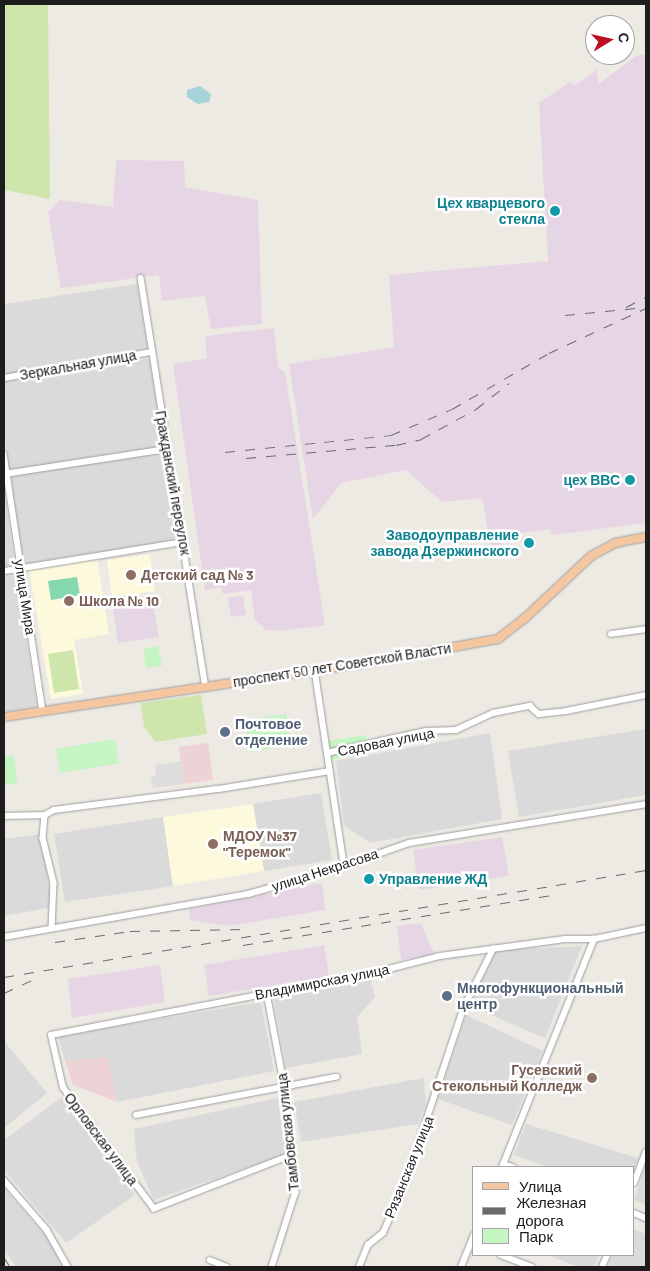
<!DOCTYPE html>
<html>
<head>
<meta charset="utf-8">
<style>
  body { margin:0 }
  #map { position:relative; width:650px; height:1271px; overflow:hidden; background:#ede9e3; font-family:Barlow,sans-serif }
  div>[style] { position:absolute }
  .residential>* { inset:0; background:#dbdada }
  .commercial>* { inset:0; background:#edd3d5 }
  .industrial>* { inset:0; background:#e6d6e5 }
  .education>* { inset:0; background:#fdf9dd }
  .grass>* { inset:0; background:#cee5ac }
  .park>* { inset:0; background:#c4f5c2 }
  .pitch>* { inset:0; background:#86d8af }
  .parking>* { inset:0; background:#ddd }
  .water>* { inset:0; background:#a6d3d8 }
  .roads { filter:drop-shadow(0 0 1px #9e9e9e) drop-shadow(0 0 1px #9e9e9e) }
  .minor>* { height:5.5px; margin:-2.75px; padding:0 2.75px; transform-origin:2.75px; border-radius:2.75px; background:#fff }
  .major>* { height:8px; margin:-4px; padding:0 4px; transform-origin:4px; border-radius:4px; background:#f5c7a1 }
  .rail>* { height:1px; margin-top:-0.5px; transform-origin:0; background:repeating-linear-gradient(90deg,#6b6b6b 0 10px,transparent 0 20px) }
  .dots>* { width:14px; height:14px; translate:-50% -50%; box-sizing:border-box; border:2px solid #fff; border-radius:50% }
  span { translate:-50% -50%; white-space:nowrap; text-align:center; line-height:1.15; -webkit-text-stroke:5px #fff; paint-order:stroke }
  .culture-label { font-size:14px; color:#0d838f; font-weight:700 }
  .right { translate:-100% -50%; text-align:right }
  .left { translate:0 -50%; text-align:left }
  .street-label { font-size:14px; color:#1d1d1d }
  .education-label { font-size:14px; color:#785e54; font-weight:700 }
  .service-label { font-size:14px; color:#4e5e75; font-weight:700 }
  .frame { position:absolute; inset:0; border:5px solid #1d1d1d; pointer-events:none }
  .legend { position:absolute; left:472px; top:1166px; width:162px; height:90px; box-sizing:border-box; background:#fff; border:1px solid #a5a5a5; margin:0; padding:6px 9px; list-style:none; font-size:15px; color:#1d1d1d }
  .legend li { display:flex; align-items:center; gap:10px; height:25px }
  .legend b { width:25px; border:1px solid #a5a5a5 }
  .north { position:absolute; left:585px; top:15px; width:50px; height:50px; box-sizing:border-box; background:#fff; border:1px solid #a5a5a5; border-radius:50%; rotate:81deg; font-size:14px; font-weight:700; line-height:20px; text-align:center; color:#1d1d1d }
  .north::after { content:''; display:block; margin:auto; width:18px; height:22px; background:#bc0e21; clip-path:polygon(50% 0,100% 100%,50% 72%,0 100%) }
</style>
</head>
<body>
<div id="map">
  <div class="residential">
    <i style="clip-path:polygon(137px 284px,148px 348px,4px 376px,4px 304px)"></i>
    <i style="clip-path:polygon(150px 358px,163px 446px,9px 470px,4px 429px,4px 382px)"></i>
    <i style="clip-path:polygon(165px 453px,177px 542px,22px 564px,11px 476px)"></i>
    <i style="clip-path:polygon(4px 487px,15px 567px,4px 568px)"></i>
    <i style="clip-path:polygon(16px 573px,37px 707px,4px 712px,4px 575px)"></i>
    <i style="clip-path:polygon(646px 729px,646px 795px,519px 817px,508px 751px)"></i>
    <i style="clip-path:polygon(490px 733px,502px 819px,370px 843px,344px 825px,336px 761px)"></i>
    <i style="clip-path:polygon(321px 793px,332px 860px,264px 871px,253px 804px)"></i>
    <i style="clip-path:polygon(163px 817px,173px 886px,65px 902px,54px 834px)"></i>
    <i style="clip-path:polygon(41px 834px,51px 900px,48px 908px,4px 916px,4px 839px)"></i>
    <i style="clip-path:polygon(582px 946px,545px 1038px,470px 1006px,496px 950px)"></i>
    <i style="clip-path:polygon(370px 976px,375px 997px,357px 1017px,362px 1054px,286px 1068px,273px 996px)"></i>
    <i style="clip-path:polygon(261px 1002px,274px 1071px,117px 1102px,108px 1057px,65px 1061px,58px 1036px)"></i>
    <i style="clip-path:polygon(466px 1015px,543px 1051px,512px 1125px,438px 1099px)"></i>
    <i style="clip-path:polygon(4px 1041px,47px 1093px,4px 1128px)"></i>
    <i style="clip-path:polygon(424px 1078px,426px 1104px,418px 1124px,301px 1142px,294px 1102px)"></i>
    <i style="clip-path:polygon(62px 1097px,135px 1195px,66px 1243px,4px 1170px,4px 1140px)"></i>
    <i style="clip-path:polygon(278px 1098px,286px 1154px,154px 1200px,137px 1162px,134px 1129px)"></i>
    <i style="clip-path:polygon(526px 1124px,638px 1158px,634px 1171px,634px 1167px,548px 1167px,514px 1155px)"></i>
    <i style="clip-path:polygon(646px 1165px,646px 1205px,634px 1200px)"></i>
    <i style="clip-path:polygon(4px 1188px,51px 1242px,63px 1267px,16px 1267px,4px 1249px)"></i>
    <i style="clip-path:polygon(634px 1229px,646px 1234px,646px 1267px,608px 1267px,612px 1255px,634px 1255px)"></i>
    <i style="clip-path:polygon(547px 1255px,599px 1255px,594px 1267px,579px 1267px)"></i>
  </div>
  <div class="commercial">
    <i style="clip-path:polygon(208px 743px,213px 780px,184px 784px,179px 747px)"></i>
    <i style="clip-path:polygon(108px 1057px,117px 1102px,73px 1085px,65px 1061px)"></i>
  </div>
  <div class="industrial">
    <i style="clip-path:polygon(646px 54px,646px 523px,552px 535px,549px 529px,501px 536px,503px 553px,492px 554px,482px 498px,442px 502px,406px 470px,341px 483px,313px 519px,289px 364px,394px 347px,389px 275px,548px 261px,539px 103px,570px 82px,575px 85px,597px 70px,599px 84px,636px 56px)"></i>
    <i style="clip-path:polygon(116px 160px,184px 161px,185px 187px,258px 200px,262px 324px,211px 329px,205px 296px,162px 301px,159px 275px,61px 288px,48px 212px,60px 200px,113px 207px)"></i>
    <i style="clip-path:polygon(274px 328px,278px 367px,285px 372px,325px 625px,281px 631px,266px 630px,255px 620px,251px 590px,223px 594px,221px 587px,205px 590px,173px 364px,207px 358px,205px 336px)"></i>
    <i style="clip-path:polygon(243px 596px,246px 615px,231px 617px,228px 598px)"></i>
    <i style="clip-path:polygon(153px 603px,159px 637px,118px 643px,113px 609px)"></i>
    <i style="clip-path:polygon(502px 837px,509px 876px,419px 890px,413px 850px)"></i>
    <i style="clip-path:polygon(322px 883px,325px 910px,228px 926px,190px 920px,189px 909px)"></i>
    <i style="clip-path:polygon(421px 923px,435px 956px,401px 960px,397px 926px)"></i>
    <i style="clip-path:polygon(324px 945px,329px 976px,209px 996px,204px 965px)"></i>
    <i style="clip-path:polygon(160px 965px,165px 1002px,72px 1018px,68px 979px)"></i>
  </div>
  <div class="education">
    <i style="clip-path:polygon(150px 554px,155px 591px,112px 597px,107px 560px)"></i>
    <i style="clip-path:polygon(97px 558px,109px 634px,74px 640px,83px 694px,51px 699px,29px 569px)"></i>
    <i style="clip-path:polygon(253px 804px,264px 871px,173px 886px,163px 817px)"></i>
  </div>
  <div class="grass">
    <i style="clip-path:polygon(4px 4px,48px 4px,50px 199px,4px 190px)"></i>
    <i style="clip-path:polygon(73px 650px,79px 689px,54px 693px,48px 654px)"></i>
    <i style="clip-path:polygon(201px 695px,207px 734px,155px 742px,144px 727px,141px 703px)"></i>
  </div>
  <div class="park">
    <i style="clip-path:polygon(158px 646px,162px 666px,146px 668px,143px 649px)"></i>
    <i style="clip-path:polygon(286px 714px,291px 745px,249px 752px,244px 720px)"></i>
    <i style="clip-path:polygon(366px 735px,369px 754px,330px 760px,327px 741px)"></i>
    <i style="clip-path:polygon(115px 739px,119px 763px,60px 773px,56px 749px)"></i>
    <i style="clip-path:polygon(14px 756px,17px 783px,4px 785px,4px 757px)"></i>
  </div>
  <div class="pitch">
    <i style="clip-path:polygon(77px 577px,80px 595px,51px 600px,48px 581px)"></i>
  </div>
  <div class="parking">
    <i style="clip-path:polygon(181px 761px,184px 784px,153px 788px,151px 777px,156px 776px,155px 765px)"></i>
  </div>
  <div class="water">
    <i style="clip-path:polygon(200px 86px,211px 94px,209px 102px,198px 104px,187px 97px,187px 90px)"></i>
  </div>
  <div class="roads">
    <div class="minor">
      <i style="left:141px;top:278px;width:414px;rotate:81deg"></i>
      <i style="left:4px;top:378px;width:150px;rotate:-10deg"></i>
      <i style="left:4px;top:454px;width:260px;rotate:81.4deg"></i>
      <i style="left:4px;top:474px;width:165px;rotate:-8.7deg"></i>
      <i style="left:4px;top:571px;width:182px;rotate:-9.2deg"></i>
      <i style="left:611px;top:634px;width:35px;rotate:-8deg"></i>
      <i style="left:315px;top:670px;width:197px;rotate:81.5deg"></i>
      <i style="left:327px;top:753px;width:101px;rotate:-12.5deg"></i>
      <i style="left:426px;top:731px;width:30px;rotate:-2deg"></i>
      <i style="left:456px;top:730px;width:41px;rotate:-24.7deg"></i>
      <i style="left:493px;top:713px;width:38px;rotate:-11deg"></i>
      <i style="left:530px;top:706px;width:12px;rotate:42deg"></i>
      <i style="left:539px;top:714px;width:27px;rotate:-6deg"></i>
      <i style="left:566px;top:711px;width:82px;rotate:-11.3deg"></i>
      <i style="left:45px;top:815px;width:23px;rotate:95deg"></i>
      <i style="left:43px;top:838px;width:46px;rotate:76.3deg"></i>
      <i style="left:54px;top:883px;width:45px;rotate:92.5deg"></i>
      <i style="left:4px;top:816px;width:41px;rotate:-1.4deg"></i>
      <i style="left:45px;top:815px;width:10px;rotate:-29deg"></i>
      <i style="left:54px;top:810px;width:166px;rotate:-7.3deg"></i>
      <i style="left:219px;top:789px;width:112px;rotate:-9.2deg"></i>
      <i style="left:4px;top:937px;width:248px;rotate:-10deg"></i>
      <i style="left:248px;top:894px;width:82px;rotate:-15.6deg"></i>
      <i style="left:327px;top:872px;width:87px;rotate:-19.5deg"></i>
      <i style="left:409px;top:843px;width:240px;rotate:-9.3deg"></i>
      <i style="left:267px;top:993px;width:97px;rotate:79.3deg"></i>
      <i style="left:285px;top:1088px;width:105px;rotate:84deg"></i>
      <i style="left:296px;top:1192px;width:79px;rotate:107.7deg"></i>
      <i style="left:136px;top:1115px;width:204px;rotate:-10.8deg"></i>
      <i style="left:293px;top:1155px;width:149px;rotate:158.8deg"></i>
      <i style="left:154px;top:1209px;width:151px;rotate:-126.9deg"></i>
      <i style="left:63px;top:1088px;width:54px;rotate:-102.8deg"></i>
      <i style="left:51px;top:1035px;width:328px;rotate:-10.9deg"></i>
      <i style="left:373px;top:973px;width:69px;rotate:-14.2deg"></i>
      <i style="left:440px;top:956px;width:126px;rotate:-7.7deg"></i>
      <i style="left:565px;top:939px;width:29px"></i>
      <i style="left:503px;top:1164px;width:10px;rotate:17deg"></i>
      <i style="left:502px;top:1167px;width:246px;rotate:-68deg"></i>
      <i style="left:594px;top:939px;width:53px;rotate:-11.9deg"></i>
      <i style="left:4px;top:1180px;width:66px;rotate:49.3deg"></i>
      <i style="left:47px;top:1230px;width:43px;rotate:60.4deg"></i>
      <i style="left:634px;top:1183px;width:33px;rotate:-69deg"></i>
      <i style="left:634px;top:1213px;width:13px;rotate:23deg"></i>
      <i style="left:501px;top:1255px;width:33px;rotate:21deg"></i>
      <i style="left:210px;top:1260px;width:18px;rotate:22deg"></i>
      <i style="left:359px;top:1267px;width:24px;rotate:-68deg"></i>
      <i style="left:368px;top:1245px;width:19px;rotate:-39deg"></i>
      <i style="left:383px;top:1233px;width:60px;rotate:-66.4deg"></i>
      <i style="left:407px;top:1178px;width:180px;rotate:-71.6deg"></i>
      <i style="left:464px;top:1007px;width:65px;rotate:-63.4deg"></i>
      <i style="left:461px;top:1267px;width:35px;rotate:-68deg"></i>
      <i style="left:602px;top:1267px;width:13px;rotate:-67deg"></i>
    </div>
    <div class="major">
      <i style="left:4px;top:717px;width:371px;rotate:-8.5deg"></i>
      <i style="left:371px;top:662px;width:129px;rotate:-10.3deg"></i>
      <i style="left:498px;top:639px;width:33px;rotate:-38deg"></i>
      <i style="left:524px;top:619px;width:92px;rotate:-43.2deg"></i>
      <i style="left:591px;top:556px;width:27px;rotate:-28deg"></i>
      <i style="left:615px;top:543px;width:32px;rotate:-11deg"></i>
    </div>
  </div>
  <div class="rail">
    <i style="left:626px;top:307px;width:22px;rotate:-27deg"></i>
    <i style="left:565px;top:315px;width:71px;rotate:-5.6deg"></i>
    <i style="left:225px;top:452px;width:167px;rotate:-5.8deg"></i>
    <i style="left:391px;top:435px;width:66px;rotate:-23.1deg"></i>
    <i style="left:452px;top:409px;width:112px;rotate:-30deg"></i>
    <i style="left:549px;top:353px;width:107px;rotate:-24.9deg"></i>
    <i style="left:246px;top:458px;width:151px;rotate:-5deg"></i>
    <i style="left:396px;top:445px;width:26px;rotate:-13deg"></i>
    <i style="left:421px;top:439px;width:63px;rotate:-28.6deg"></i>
    <i style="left:476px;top:409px;width:42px;rotate:-38.2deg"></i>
    <i style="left:55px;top:942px;width:76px;rotate:-8.3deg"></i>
    <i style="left:130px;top:931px;width:118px;rotate:-1deg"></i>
    <i style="left:243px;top:945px;width:313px;rotate:-9.2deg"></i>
    <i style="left:4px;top:977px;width:651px;rotate:-9.46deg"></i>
    <i style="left:4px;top:993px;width:40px;rotate:-25deg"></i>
    <i style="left:4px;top:1257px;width:12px;rotate:59deg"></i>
  </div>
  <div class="dots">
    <i style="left:555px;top:211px;background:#0f9aa8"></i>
    <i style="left:630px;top:480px;background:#0f9aa8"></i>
    <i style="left:529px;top:543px;background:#0f9aa8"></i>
    <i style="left:131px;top:575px;background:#8d6e63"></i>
    <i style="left:69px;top:601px;background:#8d6e63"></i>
    <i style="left:225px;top:732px;background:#5c6f8a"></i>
    <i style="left:213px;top:844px;background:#8d6e63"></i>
    <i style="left:369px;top:879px;background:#0f9aa8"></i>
    <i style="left:447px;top:996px;background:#5c6f8a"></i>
    <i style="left:592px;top:1078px;background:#8d6e63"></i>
  </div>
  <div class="culture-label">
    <span class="right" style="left:545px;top:211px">Цех кварцевого<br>стекла</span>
    <span class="right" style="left:620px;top:480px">цех ВВС</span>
    <span class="right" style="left:519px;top:543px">Заводоуправление<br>завода Дзержинского</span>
    <span class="left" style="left:379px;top:879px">Управление ЖД</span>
  </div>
  <div class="street-label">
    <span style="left:78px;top:365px;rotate:-10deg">Зеркальная улица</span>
    <span style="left:173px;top:483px;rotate:80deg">Гражданский переулок</span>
    <span style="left:25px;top:597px;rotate:81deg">улица Мира</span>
    <span style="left:342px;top:665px;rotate:-9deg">проспект 50 лет Советской Власти</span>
    <span style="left:386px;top:742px;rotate:-11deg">Садовая улица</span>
    <span style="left:325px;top:870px;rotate:-18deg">улица Некрасова</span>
    <span style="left:322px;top:982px;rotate:-11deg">Владимирская улица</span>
    <span style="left:288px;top:1132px;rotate:-96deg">Тамбовская улица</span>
    <span style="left:101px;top:1139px;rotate:53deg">Орловская улица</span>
    <span style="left:409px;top:1167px;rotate:-68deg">Рязанская улица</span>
  </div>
  <div class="education-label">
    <span class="left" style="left:141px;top:575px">Детский сад № 3</span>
    <span class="left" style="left:79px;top:601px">Школа № 10</span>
    <span class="left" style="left:223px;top:844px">МДОУ №37<br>"Теремок"</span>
    <span class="right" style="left:582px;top:1078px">Гусевский<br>Стекольный Колледж</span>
  </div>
  <div class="service-label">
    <span class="left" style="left:235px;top:732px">Почтовое<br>отделение</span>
    <span class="left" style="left:457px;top:996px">Многофункциональный<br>центр</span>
  </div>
  <div class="frame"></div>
  <ul class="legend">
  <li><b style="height:6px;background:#f5c7a1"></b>Улица</li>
  <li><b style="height:6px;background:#6b6b6b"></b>Железная дорога</li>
  <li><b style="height:14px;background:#c4f5c2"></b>Парк</li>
  </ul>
  <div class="north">С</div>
</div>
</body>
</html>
